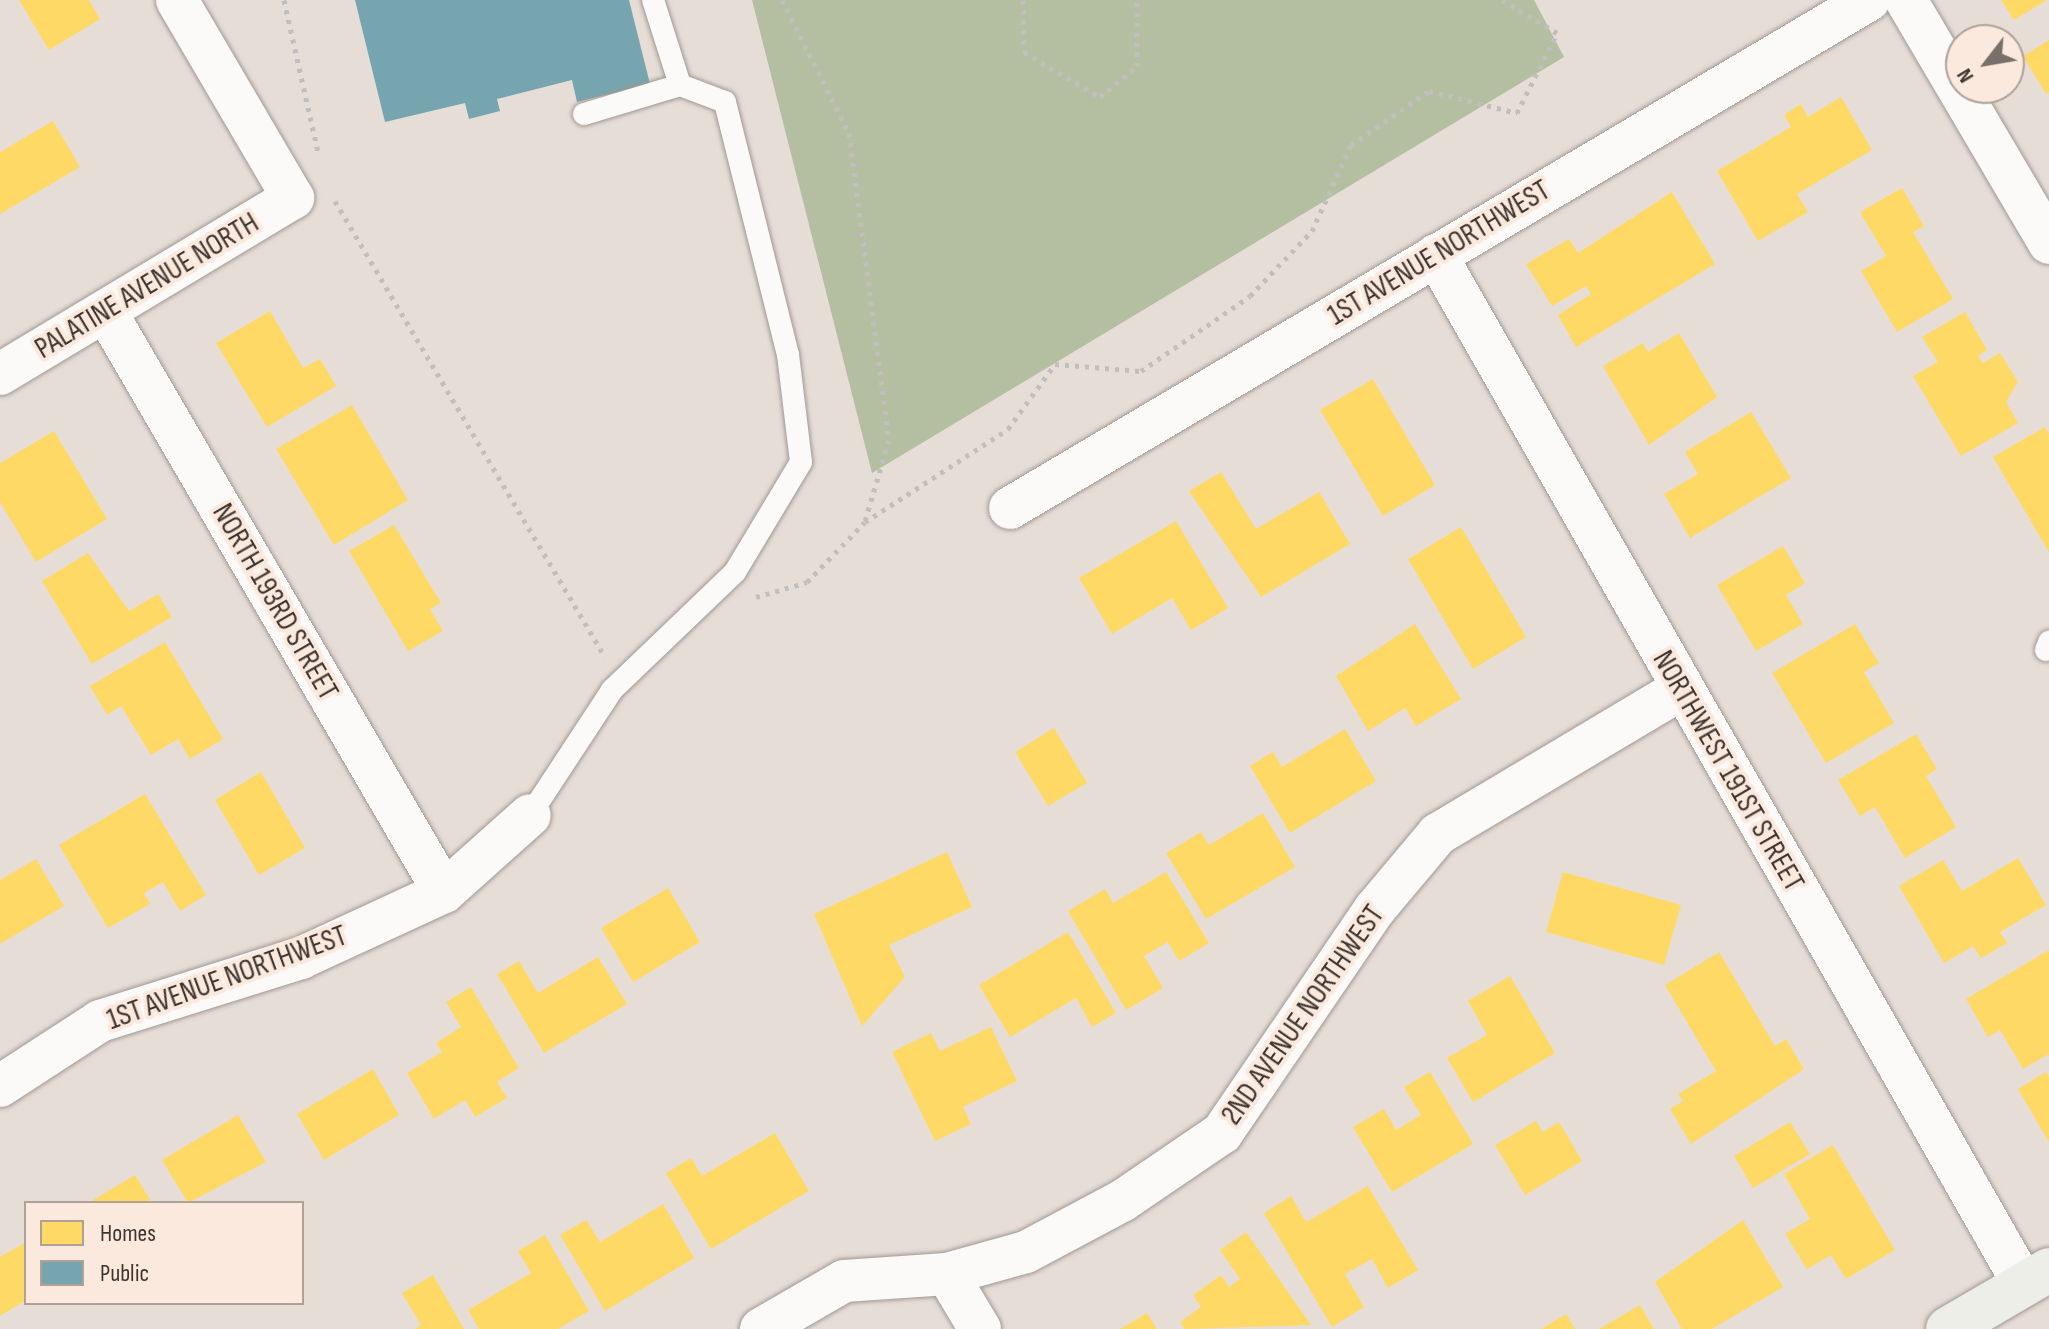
<!DOCTYPE html>
<html>
<head>
<meta charset="utf-8">
<style>
  body { margin:0 }
  #map { position:relative; width:2049px; height:1329px; overflow:hidden; background:#e7ddd7; font-family:"Sofia Sans Condensed",sans-serif }
  div>[style] { position:absolute }
  .forest>* { inset:0; background:#b4bea1 }
  .homes>* { inset:0; background:#ffd966 }
  .public>* { inset:0; background:#76a5af }
  .path>* { height:5px; margin-top:-2.5px; transform-origin:0; background:repeating-linear-gradient(90deg,#c1bfbd 0 4px,transparent 0 10px) }
  .roads { filter:drop-shadow(0 0 2px #a09893) drop-shadow(0 0 2px #a09893) }
  .lane>* { height:22px; margin:-11px; padding:0 11px; transform-origin:11px; border-radius:11px; background:#fbfaf9 }
  .street>* { height:42px; margin:-21px; padding:0 21px; transform-origin:21px; border-radius:21px; background:#fbfaf9 }
  .secondary>* { height:44px; margin:-22px; padding:0 22px; transform-origin:22px; border-radius:22px; background:#eeeee9 }
  span { translate:-50% -50%; white-space:nowrap; text-align:center; line-height:1.15; -webkit-text-stroke:8px #fce9dd; paint-order:stroke }
  .street-label { font-size:30px; color:#3b3430 }
  .legend { position:absolute; left:24px; top:1201px; width:280px; height:104px; box-sizing:border-box; background:#fce9dd; border:2px solid #afa198; margin:0; padding:10px 14px; list-style:none; font-size:24px; color:#3b3430 }
  .legend li { display:flex; align-items:center; gap:16px; height:40px }
  .legend b { width:40px; border:2px solid #afa198 }
  .north { position:absolute; left:1945px; top:24px; width:80px; height:80px; box-sizing:border-box; background:#fce9dd; border:2px solid #afa198; border-radius:50%; rotate:239deg; font-size:22px; font-weight:700; line-height:32px; text-align:center; color:#3b3430 }
  .north::after { content:''; display:block; margin:auto; width:28px; height:36px; background:#776f6a; clip-path:polygon(50% 0,100% 100%,50% 72%,0 100%) }
</style>
</head>
<body>
<div id="map">
  <div class="forest">
    <i style="clip-path:polygon(752px 0,1534px 0,1564px 57px,872px 473px)"></i>
  </div>
  <div class="homes">
    <i style="clip-path:polygon(19px 0,89px 0,100px 19px,49px 50px)"></i>
    <i style="clip-path:polygon(2001px 0,2047px 0,2014px 20px)"></i>
    <i style="clip-path:polygon(2049px 40px,2049px 92px,2046px 94px,2023px 56px)"></i>
    <i style="clip-path:polygon(1841px 97px,1872px 150px,1797px 194px,1808px 212px,1758px 241px,1717px 171px,1791px 127px,1784px 115px,1801px 104px,1808px 117px)"></i>
    <i style="clip-path:polygon(53px 121px,80px 167px,0 214px,0 152px)"></i>
    <i style="clip-path:polygon(1902px 188px,1924px 226px,1913px 232px,1953px 299px,1897px 332px,1861px 271px,1886px 256px,1860px 212px)"></i>
    <i style="clip-path:polygon(1672px 192px,1715px 264px,1576px 347px,1558px 315px,1591px 294px,1586px 286px,1552px 306px,1526px 264px,1569px 239px,1578px 253px)"></i>
    <i style="clip-path:polygon(270px 311px,303px 368px,320px 359px,336px 386px,267px 427px,216px 343px)"></i>
    <i style="clip-path:polygon(1965px 312px,1987px 350px,1978px 356px,1983px 363px,2000px 353px,2018px 382px,2006px 402px,2018px 423px,1961px 456px,1913px 376px,1938px 362px,1922px 337px)"></i>
    <i style="clip-path:polygon(1679px 333px,1717px 397px,1649px 445px,1603px 366px,1643px 343px,1648px 352px)"></i>
    <i style="clip-path:polygon(1373px 379px,1435px 485px,1383px 516px,1320px 410px)"></i>
    <i style="clip-path:polygon(352px 405px,408px 500px,334px 545px,276px 449px)"></i>
    <i style="clip-path:polygon(1751px 412px,1791px 478px,1690px 538px,1664px 494px,1698px 474px,1685px 452px)"></i>
    <i style="clip-path:polygon(2045px 427px,2049px 434px,2049px 552px,1993px 457px)"></i>
    <i style="clip-path:polygon(54px 431px,107px 519px,36px 562px,0 502px,0 463px)"></i>
    <i style="clip-path:polygon(1221px 472px,1256px 529px,1319px 492px,1350px 544px,1261px 597px,1189px 491px)"></i>
    <i style="clip-path:polygon(1176px 521px,1228px 608px,1191px 630px,1172px 598px,1112px 634px,1079px 578px)"></i>
    <i style="clip-path:polygon(394px 525px,441px 603px,430px 609px,443px 631px,408px 651px,349px 551px)"></i>
    <i style="clip-path:polygon(1461px 527px,1526px 637px,1473px 669px,1408px 559px)"></i>
    <i style="clip-path:polygon(1783px 546px,1805px 583px,1786px 595px,1803px 624px,1756px 651px,1717px 585px)"></i>
    <i style="clip-path:polygon(88px 553px,129px 611px,158px 594px,172px 617px,92px 664px,42px 581px)"></i>
    <i style="clip-path:polygon(1415px 624px,1461px 699px,1416px 726px,1405px 708px,1368px 731px,1336px 676px)"></i>
    <i style="clip-path:polygon(1855px 624px,1879px 663px,1864px 672px,1894px 723px,1826px 763px,1772px 673px)"></i>
    <i style="clip-path:polygon(165px 642px,223px 739px,190px 759px,178px 739px,151px 755px,121px 706px,107px 715px,90px 686px)"></i>
    <i style="clip-path:polygon(1054px 728px,1087px 783px,1048px 806px,1015px 752px)"></i>
    <i style="clip-path:polygon(1345px 729px,1376px 781px,1290px 833px,1250px 766px,1273px 752px,1282px 767px)"></i>
    <i style="clip-path:polygon(1916px 734px,1937px 769px,1926px 776px,1956px 827px,1905px 858px,1875px 807px,1860px 816px,1838px 780px)"></i>
    <i style="clip-path:polygon(261px 772px,305px 848px,259px 875px,215px 800px)"></i>
    <i style="clip-path:polygon(145px 794px,206px 895px,180px 911px,163px 882px,144px 893px,150px 904px,108px 928px,59px 845px)"></i>
    <i style="clip-path:polygon(1263px 813px,1295px 867px,1206px 919px,1166px 853px,1201px 832px,1209px 845px)"></i>
    <i style="clip-path:polygon(947px 852px,972px 907px,889px 945px,905px 977px,862px 1026px,814px 914px)"></i>
    <i style="clip-path:polygon(2018px 858px,2046px 905px,2000px 932px,2007px 943px,1981px 958px,1973px 946px,1944px 963px,1899px 886px,1943px 860px,1962px 891px)"></i>
    <i style="clip-path:polygon(36px 859px,64px 906px,0 944px,0 880px)"></i>
    <i style="clip-path:polygon(1166px 872px,1209px 943px,1179px 961px,1168px 942px,1144px 956px,1163px 988px,1126px 1010px,1068px 911px,1105px 889px,1113px 903px)"></i>
    <i style="clip-path:polygon(1563px 872px,1681px 905px,1664px 965px,1546px 932px)"></i>
    <i style="clip-path:polygon(668px 888px,700px 942px,633px 982px,601px 928px)"></i>
    <i style="clip-path:polygon(1068px 932px,1116px 1013px,1092px 1027px,1076px 998px,1010px 1037px,979px 985px)"></i>
    <i style="clip-path:polygon(2049px 950px,2049px 1054px,2023px 1069px,2000px 1030px,1988px 1037px,1966px 999px)"></i>
    <i style="clip-path:polygon(1719px 952px,1775px 1046px,1786px 1039px,1804px 1069px,1691px 1144px,1670px 1109px,1683px 1101px,1678px 1094px,1716px 1071px,1665px 985px)"></i>
    <i style="clip-path:polygon(598px 957px,627px 1004px,544px 1053px,497px 974px,519px 961px,538px 993px)"></i>
    <i style="clip-path:polygon(1510px 976px,1555px 1053px,1473px 1102px,1447px 1058px,1487px 1035px,1468px 1001px)"></i>
    <i style="clip-path:polygon(471px 987px,519px 1068px,497px 1082px,507px 1098px,475px 1117px,465px 1100px,434px 1119px,407px 1073px,442px 1052px,436px 1043px,461px 1027px,446px 1002px)"></i>
    <i style="clip-path:polygon(991px 1027px,1017px 1081px,963px 1107px,971px 1124px,935px 1141px,892px 1052px,931px 1033px,940px 1051px)"></i>
    <i style="clip-path:polygon(373px 1069px,399px 1115px,324px 1160px,297px 1114px)"></i>
    <i style="clip-path:polygon(1430px 1072px,1473px 1144px,1392px 1192px,1353px 1127px,1384px 1109px,1396px 1130px,1421px 1115px,1404px 1087px)"></i>
    <i style="clip-path:polygon(2046px 1072px,2049px 1077px,2049px 1142px,2018px 1089px)"></i>
    <i style="clip-path:polygon(238px 1115px,266px 1162px,188px 1203px,162px 1160px)"></i>
    <i style="clip-path:polygon(1536px 1121px,1543px 1132px,1559px 1122px,1582px 1161px,1525px 1195px,1495px 1145px)"></i>
    <i style="clip-path:polygon(1790px 1122px,1810px 1154px,1753px 1188px,1734px 1156px)"></i>
    <i style="clip-path:polygon(775px 1133px,809px 1191px,711px 1249px,666px 1173px,691px 1158px,702px 1176px)"></i>
    <i style="clip-path:polygon(1833px 1145px,1895px 1250px,1846px 1279px,1831px 1255px,1807px 1269px,1785px 1234px,1810px 1219px,1784px 1174px)"></i>
    <i style="clip-path:polygon(135px 1175px,152px 1203px,88px 1203px)"></i>
    <i style="clip-path:polygon(1368px 1186px,1418px 1270px,1388px 1288px,1372px 1259px,1345px 1274px,1364px 1307px,1332px 1327px,1264px 1213px,1291px 1196px,1306px 1222px)"></i>
    <i style="clip-path:polygon(663px 1204px,694px 1258px,605px 1311px,560px 1235px,586px 1220px,600px 1242px)"></i>
    <i style="clip-path:polygon(1743px 1220px,1783px 1287px,1712px 1329px,1682px 1329px,1655px 1282px)"></i>
    <i style="clip-path:polygon(1246px 1232px,1311px 1325px,1185px 1329px,1180px 1322px,1201px 1307px,1193px 1295px,1221px 1275px,1229px 1287px,1240px 1279px,1220px 1250px)"></i>
    <i style="clip-path:polygon(545px 1235px,589px 1311px,558px 1329px,479px 1329px,468px 1310px,531px 1273px,518px 1251px)"></i>
    <i style="clip-path:polygon(26px 1242px,26px 1300px,0 1316px,0 1257px)"></i>
    <i style="clip-path:polygon(433px 1275px,464px 1329px,415px 1329px,421px 1325px,402px 1293px)"></i>
    <i style="clip-path:polygon(1640px 1305px,1654px 1329px,1599px 1329px)"></i>
    <i style="clip-path:polygon(1147px 1313px,1157px 1329px,1120px 1329px)"></i>
    <i style="clip-path:polygon(1566px 1314px,1575px 1329px,1541px 1329px)"></i>
  </div>
  <div class="public">
    <i style="clip-path:polygon(355px 0,629px 0,650px 84px,577px 102px,572px 80px,497px 99px,500px 111px,469px 119px,465px 103px,385px 122px)"></i>
  </div>
  <div class="path">
    <i style="left:284px;top:0;width:160px;rotate:77.4deg"></i>
    <i style="left:782px;top:0;width:149px;rotate:63.3deg"></i>
    <i style="left:849px;top:133px;width:310px;rotate:82.6deg"></i>
    <i style="left:889px;top:440px;width:84px;rotate:106.5deg"></i>
    <i style="left:1023px;top:0;width:52px;rotate:88.9deg"></i>
    <i style="left:1024px;top:52px;width:88px;rotate:30.6deg"></i>
    <i style="left:1100px;top:97px;width:48px;rotate:-40deg"></i>
    <i style="left:1137px;top:66px;width:66px;rotate:-90deg"></i>
    <i style="left:335px;top:201px;width:530px;rotate:59.37deg"></i>
    <i style="left:756px;top:597px;width:53px;rotate:-16.4deg"></i>
    <i style="left:807px;top:582px;width:83px;rotate:-46deg"></i>
    <i style="left:865px;top:522px;width:171px;rotate:-33deg"></i>
    <i style="left:1008px;top:429px;width:80px;rotate:-54.1deg"></i>
    <i style="left:1055px;top:364px;width:86px;rotate:4.7deg"></i>
    <i style="left:1141px;top:371px;width:132px;rotate:-34.5deg"></i>
    <i style="left:1250px;top:296px;width:90px;rotate:-46.4deg"></i>
    <i style="left:1312px;top:231px;width:94px;rotate:-65.6deg"></i>
    <i style="left:1351px;top:145px;width:95px;rotate:-34.7deg"></i>
    <i style="left:1429px;top:91px;width:91px;rotate:14deg"></i>
    <i style="left:1517px;top:113px;width:89px;rotate:-63.4deg"></i>
    <i style="left:1557px;top:33px;width:64px;rotate:-149deg"></i>
  </div>
  <div class="roads">
    <div class="lane">
      <i style="left:584px;top:114px;width:100px;rotate:-16.8deg"></i>
      <i style="left:2046px;top:650px;width:9px;rotate:-69deg"></i>
      <i style="left:530px;top:815px;width:149px;rotate:-56.7deg"></i>
      <i style="left:612px;top:690px;width:170px;rotate:-43.8deg"></i>
      <i style="left:735px;top:572px;width:128px;rotate:-59deg"></i>
      <i style="left:801px;top:462px;width:108px;rotate:-96.9deg"></i>
      <i style="left:788px;top:355px;width:261px;rotate:-104deg"></i>
      <i style="left:725px;top:102px;width:48px;rotate:-159.3deg"></i>
      <i style="left:680px;top:85px;width:89px;rotate:-107.6deg"></i>
    </div>
    <div class="street">
      <i style="left:1906px;top:0;width:282px;rotate:59.5deg"></i>
      <i style="left:1436px;top:255px;width:1186px;rotate:60.28deg"></i>
      <i style="left:106px;top:312px;width:671px;rotate:59.77deg"></i>
      <i style="left:0;top:374px;width:342px;rotate:-31deg"></i>
      <i style="left:293px;top:198px;width:229px;rotate:-120.4deg"></i>
      <i style="left:1010px;top:508px;width:998px;rotate:-30.6deg"></i>
      <i style="left:0;top:1086px;width:119px;rotate:-33deg"></i>
      <i style="left:100px;top:1021px;width:211px;rotate:-17.4deg"></i>
      <i style="left:301px;top:958px;width:157px;rotate:-24.8deg"></i>
      <i style="left:444px;top:892px;width:115px;rotate:-41.8deg"></i>
      <i style="left:947px;top:1274px;width:64px;rotate:59deg"></i>
      <i style="left:761px;top:1329px;width:96px;rotate:-30deg"></i>
      <i style="left:844px;top:1281px;width:103px;rotate:-3.9deg"></i>
      <i style="left:947px;top:1274px;width:82px;rotate:-15.6deg"></i>
      <i style="left:1026px;top:1252px;width:109px;rotate:-28deg"></i>
      <i style="left:1122px;top:1201px;width:121px;rotate:-34.2deg"></i>
      <i style="left:1222px;top:1133px;width:271px;rotate:-55.7deg"></i>
      <i style="left:1375px;top:909px;width:98px;rotate:-50deg"></i>
      <i style="left:1438px;top:834px;width:283px;rotate:-30.8deg"></i>
    </div>
    <div class="secondary">
      <i style="left:1948px;top:1329px;width:117px;rotate:-30.3deg"></i>
    </div>
  </div>
  <div class="street-label">
    <span style="left:1439px;top:253px;rotate:-31deg">1ST AVENUE NORTHWEST</span>
    <span style="left:147px;top:286px;rotate:-31deg">PALATINE AVENUE NORTH</span>
    <span style="left:275px;top:602px;rotate:60deg">NORTH 193RD STREET</span>
    <span style="left:1728px;top:771px;rotate:60deg">NORTHWEST 191ST STREET</span>
    <span style="left:227px;top:978px;rotate:-20deg">1ST AVENUE NORTHWEST</span>
    <span style="left:1303px;top:1015px;rotate:-55deg">2ND AVENUE NORTHWEST</span>
  </div>
  <ul class="legend">
  <li><b style="height:22px;background:#ffd966"></b>Homes</li>
  <li><b style="height:22px;background:#76a5af"></b>Public</li>
  </ul>
  <div class="north">N</div>
</div>
</body>
</html>
